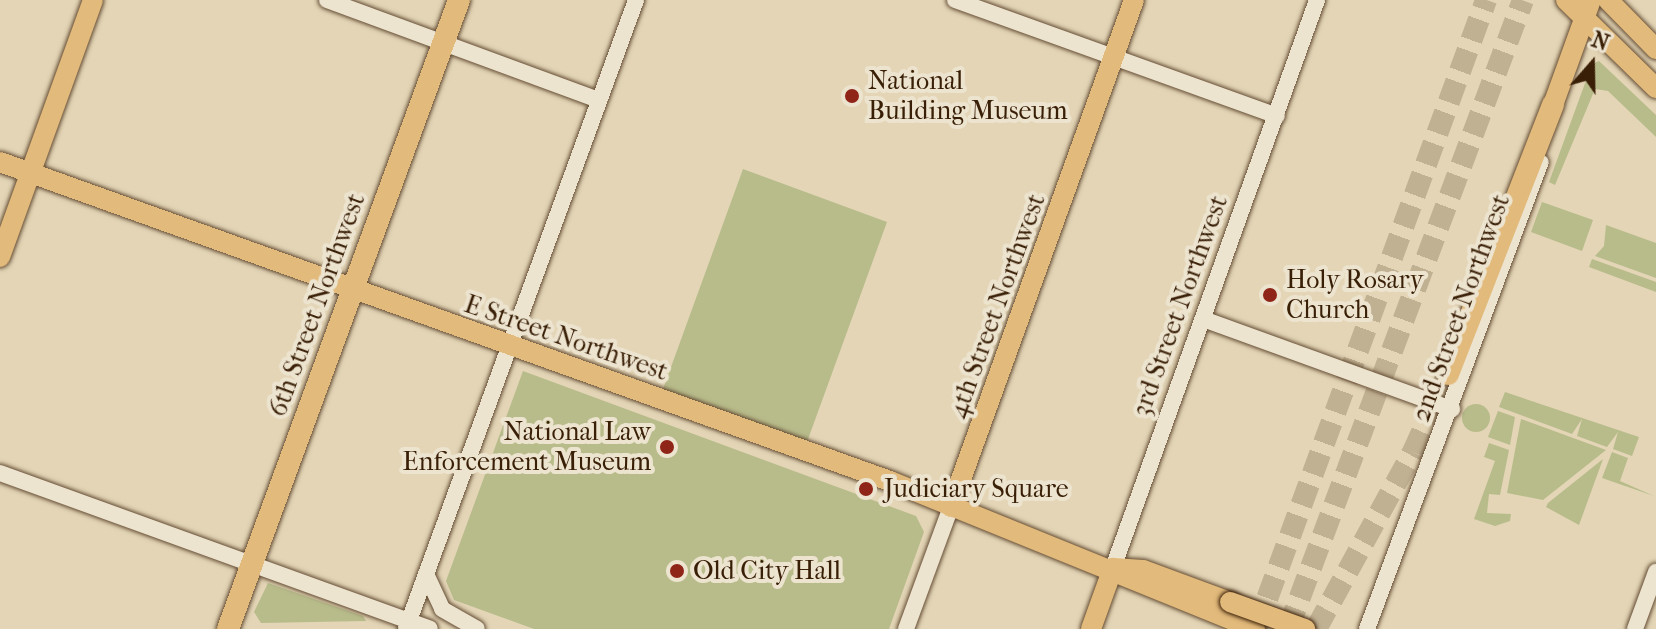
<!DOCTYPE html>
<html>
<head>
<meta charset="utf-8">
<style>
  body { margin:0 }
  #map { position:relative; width:1656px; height:629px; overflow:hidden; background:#e3d5b6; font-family:"IM FELL French Canon",serif }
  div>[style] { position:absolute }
  .green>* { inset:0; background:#b8bc8b }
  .round { border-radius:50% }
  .highway-tunnel>* { height:22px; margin-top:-11px; transform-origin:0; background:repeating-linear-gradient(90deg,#c1b193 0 22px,transparent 0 33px) }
  .roads { filter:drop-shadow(0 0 2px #644c33) drop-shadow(0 0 2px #644c33) }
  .minor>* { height:16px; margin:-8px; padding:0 8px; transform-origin:8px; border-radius:8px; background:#ede4d0 }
  .major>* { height:20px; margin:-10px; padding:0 10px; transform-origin:10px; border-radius:10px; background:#e2ba7b }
  .highway>* { height:22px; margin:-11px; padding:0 11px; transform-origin:11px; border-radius:11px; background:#e2ba7b }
  .bridges { filter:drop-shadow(0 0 2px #3a1f07) drop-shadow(0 0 2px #3a1f07) }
  .major-bridge>* { height:20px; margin:-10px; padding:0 10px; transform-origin:10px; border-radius:10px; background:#e2ba7b }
  .dots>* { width:22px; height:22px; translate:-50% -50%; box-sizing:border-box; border:4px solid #ede4d0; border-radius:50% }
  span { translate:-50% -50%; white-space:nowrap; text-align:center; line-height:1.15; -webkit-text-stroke:8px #ede4d0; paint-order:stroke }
  .poi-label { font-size:26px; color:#3a1f07 }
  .left { translate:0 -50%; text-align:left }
  .right { translate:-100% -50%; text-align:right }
  .street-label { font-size:26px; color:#3a1f07 }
  .north { position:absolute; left:1552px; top:24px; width:80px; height:80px; -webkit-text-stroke:6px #ede4d0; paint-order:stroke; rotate:20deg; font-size:22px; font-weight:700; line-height:32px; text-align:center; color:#3a1f07 }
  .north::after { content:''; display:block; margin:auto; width:28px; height:36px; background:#3a1f07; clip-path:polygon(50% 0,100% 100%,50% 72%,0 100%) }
</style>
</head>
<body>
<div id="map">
  <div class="green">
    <i style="clip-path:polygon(1599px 61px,1656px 115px,1656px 137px,1608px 91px,1595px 89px,1555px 185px,1549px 182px,1592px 64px)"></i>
    <i style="clip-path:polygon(743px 169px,887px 222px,807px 442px,663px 389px)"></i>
    <i style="clip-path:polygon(1542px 202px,1593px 220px,1582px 251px,1531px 232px)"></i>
    <i style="clip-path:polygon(1606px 225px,1656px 243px,1656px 278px,1595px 256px,1604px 246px)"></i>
    <i style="clip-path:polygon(1592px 259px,1656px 282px,1656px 292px,1589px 267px)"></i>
    <i style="clip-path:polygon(523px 371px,916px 516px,924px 532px,889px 629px,534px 629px,454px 600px,446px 581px)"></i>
    <i style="clip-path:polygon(1505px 392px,1639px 437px,1632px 456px,1613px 449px,1618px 432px,1607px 447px,1577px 436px,1582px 419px,1572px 434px,1499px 407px)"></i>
    <i class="round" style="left:1462px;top:404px;width:28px;height:28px"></i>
    <i style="clip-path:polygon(1498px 411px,1515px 417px,1510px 445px,1488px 437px)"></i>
    <i style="clip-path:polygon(1521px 419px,1606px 450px,1543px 500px,1507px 493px)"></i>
    <i style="clip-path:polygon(1489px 443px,1509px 450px,1500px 495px,1489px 494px,1487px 513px,1511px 514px,1510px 521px,1495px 526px,1474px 519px,1495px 461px,1484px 457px)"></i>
    <i style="clip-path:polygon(1612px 452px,1628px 458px,1620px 481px,1654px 496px,1602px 478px)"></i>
    <i style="clip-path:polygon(1603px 459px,1579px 525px,1546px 507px,1548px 503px)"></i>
    <i style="clip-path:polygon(268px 583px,363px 616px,366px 621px,261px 623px,254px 612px)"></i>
  </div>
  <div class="highway-tunnel">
    <i style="left:1256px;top:629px;width:670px;rotate:-69.91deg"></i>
    <i style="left:1288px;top:629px;width:671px;rotate:-69.51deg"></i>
    <i style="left:1316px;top:629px;width:202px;rotate:-61.3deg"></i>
    <i style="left:1413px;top:452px;width:85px;rotate:-65.8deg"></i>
  </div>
  <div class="roads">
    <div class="minor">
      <i style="left:327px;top:0;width:290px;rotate:20.2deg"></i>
      <i style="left:955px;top:0;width:342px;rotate:19.8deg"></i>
      <i style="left:1203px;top:319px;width:265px;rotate:19.9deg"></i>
      <i style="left:0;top:473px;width:457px;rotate:19.9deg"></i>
      <i style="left:1113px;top:568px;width:604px;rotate:-70.24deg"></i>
      <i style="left:426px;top:574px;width:38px;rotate:65deg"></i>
      <i style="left:442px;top:609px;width:40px;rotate:29.7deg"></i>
      <i style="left:406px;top:629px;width:670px;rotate:-69.91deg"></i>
      <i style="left:906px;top:629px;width:130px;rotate:-69.8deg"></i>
      <i style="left:1367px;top:629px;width:498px;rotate:-69.6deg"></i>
      <i style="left:1635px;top:629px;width:61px;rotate:-69.8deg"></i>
    </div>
    <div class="major">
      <i style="left:1566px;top:0;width:126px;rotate:44.4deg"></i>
      <i style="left:1608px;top:0;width:69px;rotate:45.6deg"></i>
      <i style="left:1553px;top:105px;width:112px;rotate:-70.1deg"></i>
      <i style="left:0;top:162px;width:945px;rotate:19.72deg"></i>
      <i style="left:890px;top:481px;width:394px;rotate:22.1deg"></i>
      <i style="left:0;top:257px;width:273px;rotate:-70.1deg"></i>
      <i style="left:951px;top:507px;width:539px;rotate:-70.15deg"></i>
      <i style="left:1113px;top:568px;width:30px;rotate:4deg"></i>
      <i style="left:1143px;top:570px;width:93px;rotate:20.2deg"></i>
      <i style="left:1091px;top:629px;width:65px;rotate:-70.2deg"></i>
    </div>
    <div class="highway">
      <i style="left:1448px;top:374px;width:289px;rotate:-68.7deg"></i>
      <i style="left:228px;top:629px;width:670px;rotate:-69.83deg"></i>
    </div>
  </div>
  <div class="bridges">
    <div class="major-bridge">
      <i style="left:1230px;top:602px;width:80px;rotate:19.8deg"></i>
    </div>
  </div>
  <div class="dots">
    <i style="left:852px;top:96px;background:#8f2418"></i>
    <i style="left:1270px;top:295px;background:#8f2418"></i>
    <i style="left:667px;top:447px;background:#8f2418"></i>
    <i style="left:866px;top:489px;background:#8f2418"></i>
    <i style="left:677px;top:571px;background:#8f2418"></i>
  </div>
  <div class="poi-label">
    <span class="left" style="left:868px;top:96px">National<br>Building Museum</span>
    <span class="left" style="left:1286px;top:295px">Holy Rosary<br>Church</span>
    <span class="right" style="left:651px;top:447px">National Law<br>Enforcement Museum</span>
    <span class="left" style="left:884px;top:489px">Judiciary Square</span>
    <span class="left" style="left:693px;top:571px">Old City Hall</span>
  </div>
  <div class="street-label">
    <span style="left:317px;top:305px;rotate:-70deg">6th Street Northwest</span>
    <span style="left:997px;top:306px;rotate:-70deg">4th Street Northwest</span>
    <span style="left:1180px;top:306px;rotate:-70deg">3rd Street Northwest</span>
    <span style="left:1461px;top:308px;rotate:-70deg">2nd Street Northwest</span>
    <span style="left:566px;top:338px;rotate:19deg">E Street Northwest</span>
  </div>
  <div class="north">N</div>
</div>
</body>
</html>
